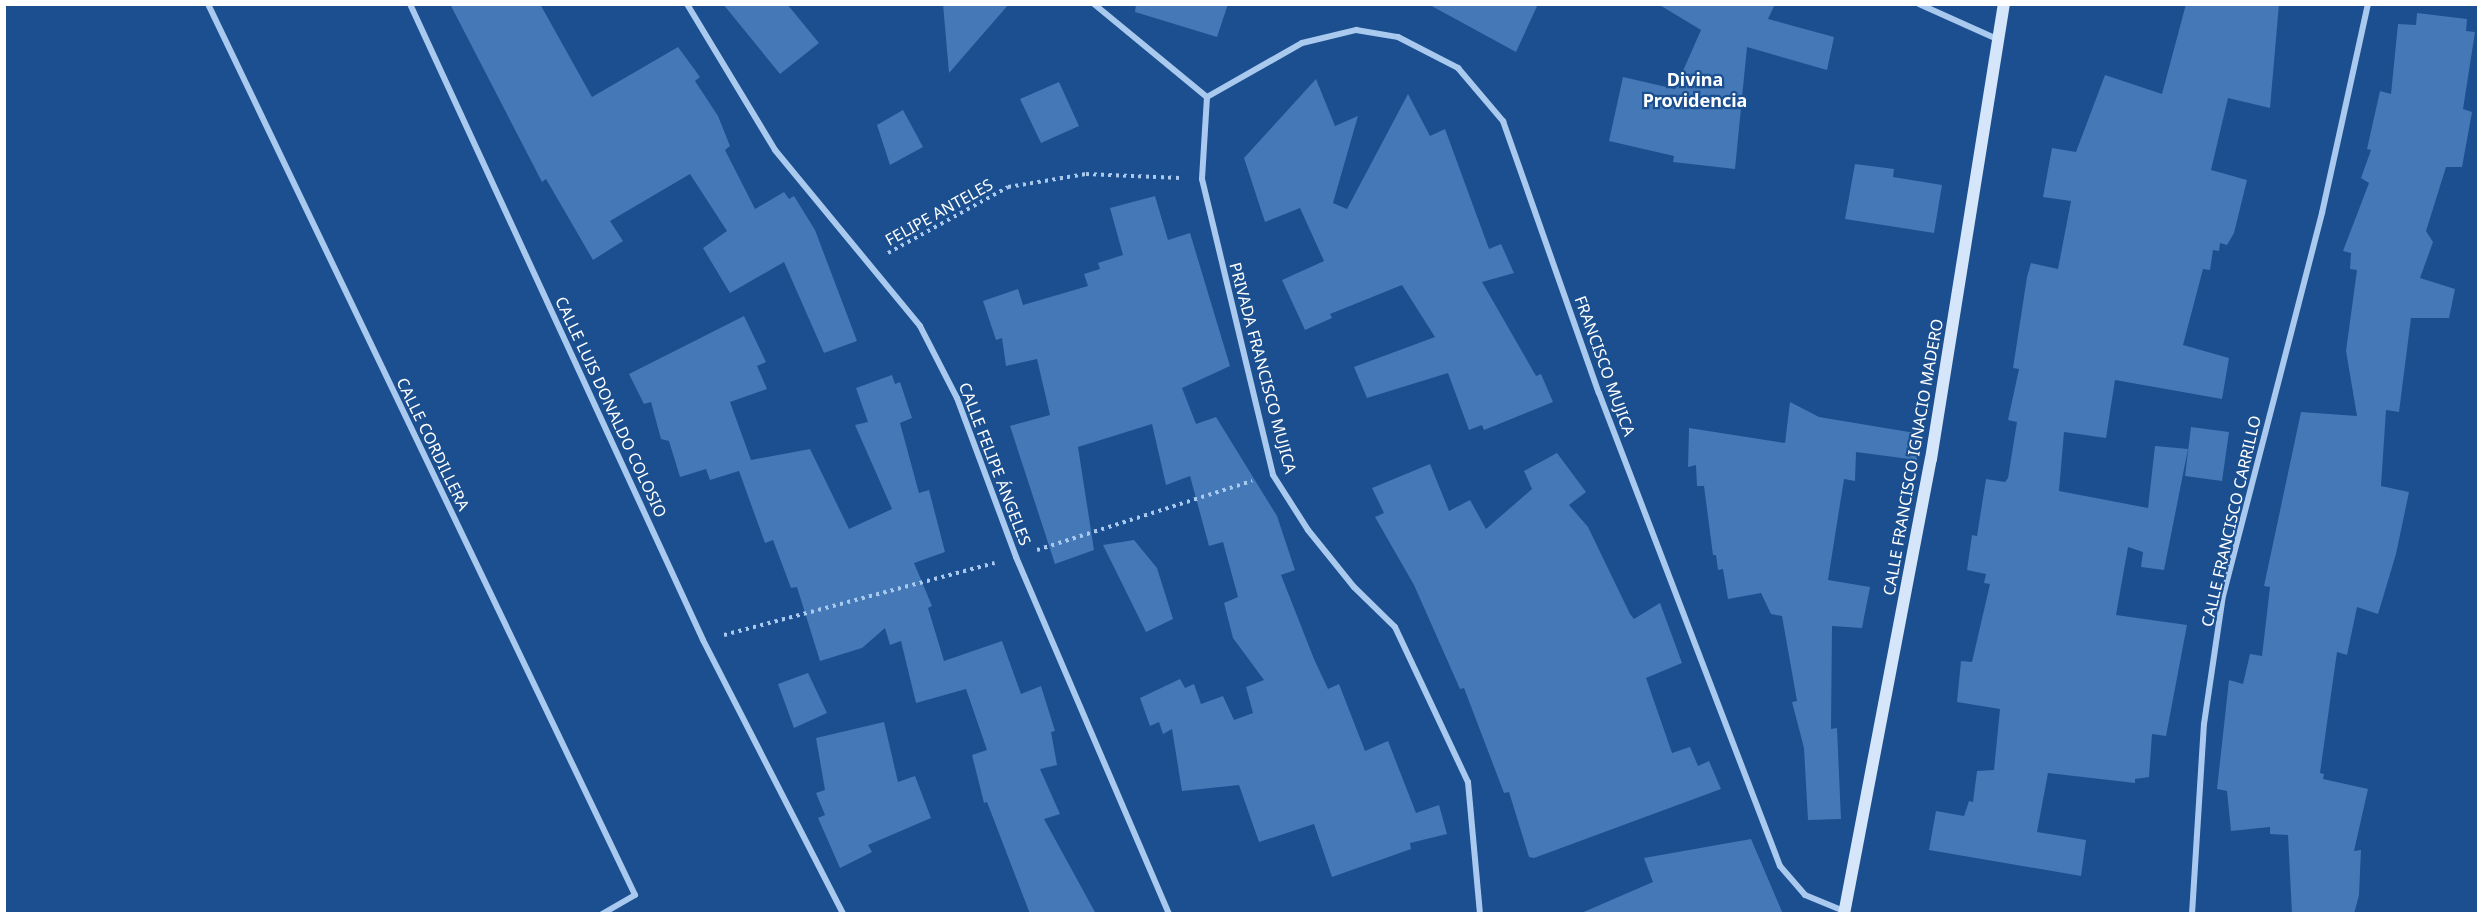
<!DOCTYPE html>
<html>
<head>
<meta charset="utf-8">
<style>
  body { margin:0 }
  #map { position:relative; width:2483px; height:918px; overflow:hidden; background:#1b4f8f; font-family:"Noto Sans",sans-serif }
  div>[style] { position:absolute }
  .building>* { inset:0; background:#4478b7 }
  .path>* { height:4px; margin-top:-2px; transform-origin:0; background:repeating-linear-gradient(90deg,#a9c9ee 0 3px,transparent 0 7.5px) }
  .street>* { height:6px; margin:-3px; padding:0 3px; transform-origin:3px; border-radius:3px; background:#a9c9ee }
  .secondary>* { height:12px; margin:-6px; padding:0 6px; transform-origin:6px; border-radius:6px; background:#d6e6fa }
  span { translate:-50% -50%; white-space:nowrap; text-align:center; line-height:1.15; -webkit-text-stroke:4.5px #1b4f8f; paint-order:stroke }
  .street-label { font-size:16px; color:#fff }
  .neighbourhood-label { font-size:18px; color:#fff; font-weight:700 }
  .frame { position:absolute; inset:0; border:6px solid #fff; pointer-events:none }
</style>
</head>
<body>
<div id="map">
  <div class="building">
    <i style="clip-path:polygon(450px 4px,540px 4px,592px 97px,678px 47px,700px 77px,695px 81px,718px 116px,730px 146px,725px 150px,755px 209px,784px 192px,789px 199px,794px 196px,815px 230px,857px 341px,824px 353px,784px 262px,730px 293px,703px 248px,727px 231px,690px 174px,610px 221px,623px 241px,593px 260px,546px 179px,542px 182px)"></i>
    <i style="clip-path:polygon(723px 4px,787px 4px,819px 43px,780px 74px)"></i>
    <i style="clip-path:polygon(943px 4px,1009px 4px,949px 73px)"></i>
    <i style="clip-path:polygon(1136px 4px,1228px 4px,1217px 37px,1135px 12px)"></i>
    <i style="clip-path:polygon(1428px 4px,1538px 4px,1516px 52px)"></i>
    <i style="clip-path:polygon(1658px 4px,1775px 4px,1768px 19px,1834px 37px,1827px 70px,1747px 47px,1735px 169px,1673px 162px,1674px 156px,1609px 141px,1623px 77px,1675px 89px,1701px 30px)"></i>
    <i style="clip-path:polygon(2186px 4px,2279px 4px,2270px 108px,2228px 98px,2211px 170px,2247px 180px,2234px 233px,2227px 245px,2220px 243px,2219px 251px,2213px 250px,2210px 270px,2203px 269px,2183px 345px,2229px 358px,2222px 399px,2115px 380px,2106px 438px,2064px 432px,2059px 491px,2148px 508px,2155px 446px,2188px 449px,2164px 570px,2141px 567px,2143px 552px,2128px 547px,2116px 615px,2187px 625px,2166px 736px,2152px 734px,2149px 777px,2135px 779px,2135px 783px,2048px 773px,2037px 832px,2086px 840px,2081px 876px,1929px 850px,1936px 811px,1964px 816px,1969px 801px,1973px 802px,1977px 771px,1994px 770px,2000px 709px,1957px 702px,1961px 661px,1972px 662px,1990px 584px,1984px 583px,1986px 574px,1967px 570px,1972px 535px,1977px 536px,1986px 479px,2005px 482px,2008px 478px,2017px 422px,2008px 420px,2019px 369px,2013px 368px,2027px 277px,2031px 263px,2058px 269px,2071px 201px,2043px 197px,2052px 148px,2076px 152px,2105px 75px,2162px 94px)"></i>
    <i style="clip-path:polygon(2417px 13px,2467px 19px,2466px 31px,2475px 32px,2463px 109px,2472px 112px,2462px 167px,2446px 167px,2426px 231px,2433px 242px,2420px 278px,2455px 289px,2449px 318px,2411px 318px,2399px 412px,2386px 410px,2381px 486px,2409px 492px,2396px 554px,2378px 614px,2357px 607px,2347px 655px,2337px 652px,2320px 773px,2324px 774px,2323px 779px,2368px 789px,2354px 851px,2361px 850px,2359px 895px,2354px 914px,2292px 914px,2288px 835px,2270px 834px,2270px 827px,2231px 831px,2227px 791px,2217px 789px,2229px 680px,2243px 684px,2250px 654px,2262px 656px,2270px 587px,2264px 586px,2301px 412px,2357px 416px,2346px 351px,2357px 270px,2350px 269px,2351px 253px,2343px 251px,2369px 183px,2361px 178px,2371px 150px,2367px 149px,2380px 91px,2391px 94px,2398px 24px,2416px 25px)"></i>
    <i style="clip-path:polygon(1316px 79px,1335px 126px,1358px 116px,1333px 203px,1347px 209px,1408px 94px,1430px 136px,1445px 129px,1489px 249px,1501px 244px,1514px 273px,1482px 282px,1536px 376px,1541px 374px,1553px 402px,1484px 430px,1482px 425px,1469px 430px,1448px 373px,1367px 398px,1354px 367px,1435px 337px,1402px 285px,1330px 314px,1332px 318px,1305px 330px,1282px 280px,1324px 261px,1300px 208px,1265px 222px,1244px 158px)"></i>
    <i style="clip-path:polygon(1059px 82px,1079px 126px,1041px 143px,1020px 99px)"></i>
    <i style="clip-path:polygon(903px 110px,923px 147px,890px 165px,877px 125px)"></i>
    <i style="clip-path:polygon(1855px 164px,1894px 169px,1893px 177px,1942px 185px,1934px 233px,1845px 219px)"></i>
    <i style="clip-path:polygon(1155px 196px,1168px 240px,1190px 233px,1230px 366px,1182px 388px,1196px 424px,1216px 417px,1277px 516px,1295px 570px,1281px 575px,1314px 659px,1328px 689px,1339px 684px,1365px 751px,1388px 741px,1416px 813px,1439px 805px,1447px 834px,1410px 843px,1411px 849px,1332px 877px,1314px 824px,1259px 842px,1239px 785px,1182px 791px,1172px 729px,1163px 734px,1159px 722px,1150px 726px,1140px 698px,1180px 679px,1185px 688px,1194px 684px,1201px 704px,1223px 696px,1234px 720px,1253px 713px,1246px 687px,1264px 680px,1233px 638px,1224px 603px,1238px 597px,1223px 542px,1209px 546px,1190px 476px,1166px 485px,1152px 424px,1078px 447px,1094px 550px,1055px 564px,1010px 426px,1050px 415px,1037px 359px,1006px 366px,1002px 338px,996px 340px,983px 301px,1018px 289px,1023px 305px,1088px 286px,1084px 274px,1100px 269px,1098px 263px,1123px 255px,1110px 208px)"></i>
    <i style="clip-path:polygon(744px 316px,766px 362px,757px 366px,767px 389px,730px 402px,751px 460px,810px 449px,849px 529px,892px 509px,855px 425px,868px 422px,856px 388px,892px 375px,895px 384px,900px 382px,912px 418px,900px 423px,919px 493px,929px 490px,945px 552px,914px 563px,932px 606px,928px 608px,944px 661px,1002px 641px,1021px 694px,1041px 686px,1055px 731px,1051px 732px,1057px 765px,1040px 769px,1060px 814px,1044px 819px,1096px 914px,1030px 914px,987px 802px,984px 803px,972px 755px,987px 750px,966px 689px,916px 703px,901px 641px,890px 645px,885px 628px,862px 648px,820px 661px,797px 587px,791px 588px,773px 540px,765px 543px,739px 471px,710px 480px,706px 469px,680px 477px,669px 441px,661px 439px,651px 402px,644px 404px,629px 374px)"></i>
    <i style="clip-path:polygon(1790px 402px,1819px 417px,1921px 434px,1917px 460px,1856px 452px,1855px 481px,1844px 479px,1828px 580px,1870px 587px,1862px 628px,1832px 626px,1831px 729px,1837px 728px,1841px 819px,1808px 820px,1804px 748px,1792px 702px,1797px 701px,1782px 616px,1771px 614px,1761px 593px,1728px 599px,1723px 569px,1718px 570px,1716px 555px,1713px 555px,1704px 486px,1697px 486px,1696px 465px,1688px 467px,1689px 428px,1785px 443px)"></i>
    <i style="clip-path:polygon(2191px 427px,2229px 432px,2222px 481px,2185px 476px)"></i>
    <i style="clip-path:polygon(1557px 453px,1586px 492px,1569px 505px,1588px 527px,1630px 614px,1634px 619px,1660px 603px,1682px 663px,1646px 678px,1672px 753px,1690px 747px,1698px 766px,1709px 761px,1721px 789px,1534px 858px,1529px 857px,1509px 792px,1504px 793px,1464px 688px,1460px 689px,1414px 585px,1375px 517px,1384px 513px,1372px 488px,1430px 464px,1449px 511px,1470px 500px,1486px 529px,1532px 489px,1524px 471px)"></i>
    <i style="clip-path:polygon(1134px 540px,1157px 568px,1173px 619px,1146px 632px,1103px 545px)"></i>
    <i style="clip-path:polygon(808px 673px,827px 713px,794px 728px,778px 684px)"></i>
    <i style="clip-path:polygon(884px 722px,898px 782px,915px 776px,931px 818px,868px 845px,872px 852px,840px 868px,818px 818px,825px 815px,816px 793px,825px 790px,816px 738px)"></i>
    <i style="clip-path:polygon(1751px 839px,1783px 914px,1579px 914px,1653px 882px,1644px 858px)"></i>
  </div>
  <div class="path">
    <i style="left:888px;top:253px;width:137px;rotate:-28.8deg"></i>
    <i style="left:1008px;top:187px;width:79px;rotate:-9.5deg"></i>
    <i style="left:1086px;top:174px;width:94px;rotate:2.4deg"></i>
    <i style="left:1037px;top:550px;width:226px;rotate:-17.8deg"></i>
    <i style="left:724px;top:635px;width:280px;rotate:-14.9deg"></i>
  </div>
  <div class="street">
    <i style="left:208px;top:4px;width:988px;rotate:64.39deg"></i>
    <i style="left:635px;top:895px;width:38px;rotate:150deg"></i>
    <i style="left:410px;top:4px;width:700px;rotate:65.26deg"></i>
    <i style="left:703px;top:640px;width:308px;rotate:62.9deg"></i>
    <i style="left:687px;top:4px;width:170px;rotate:58.9deg"></i>
    <i style="left:775px;top:150px;width:228px;rotate:50.5deg"></i>
    <i style="left:920px;top:326px;width:81px;rotate:62.8deg"></i>
    <i style="left:957px;top:398px;width:170px;rotate:69.6deg"></i>
    <i style="left:1016px;top:557px;width:388px;rotate:66.8deg"></i>
    <i style="left:1094px;top:4px;width:146px;rotate:39.5deg"></i>
    <i style="left:1919px;top:4px;width:88px;rotate:24.2deg"></i>
    <i style="left:1207px;top:97px;width:109px;rotate:-29.6deg"></i>
    <i style="left:1302px;top:43px;width:56px;rotate:-13.5deg"></i>
    <i style="left:1356px;top:30px;width:43px;rotate:9.5deg"></i>
    <i style="left:1398px;top:37px;width:68px;rotate:27.3deg"></i>
    <i style="left:1458px;top:68px;width:70px;rotate:49.7deg"></i>
    <i style="left:1503px;top:121px;width:288px;rotate:70.6deg"></i>
    <i style="left:1599px;top:393px;width:506px;rotate:69.06deg"></i>
    <i style="left:1780px;top:866px;width:38px;rotate:49deg"></i>
    <i style="left:1805px;top:895px;width:42px;rotate:22.3deg"></i>
    <i style="left:1207px;top:97px;width:82px;rotate:93.5deg"></i>
    <i style="left:1202px;top:179px;width:304px;rotate:76.5deg"></i>
    <i style="left:1273px;top:475px;width:65px;rotate:57.5deg"></i>
    <i style="left:1308px;top:530px;width:73px;rotate:51.1deg"></i>
    <i style="left:1354px;top:587px;width:57px;rotate:44.3deg"></i>
    <i style="left:1395px;top:627px;width:171px;rotate:64.8deg"></i>
    <i style="left:1468px;top:782px;width:133px;rotate:84.8deg"></i>
    <i style="left:2192px;top:914px;width:190px;rotate:-86.4deg"></i>
    <i style="left:2204px;top:724px;width:129px;rotate:-81.6deg"></i>
    <i style="left:2223px;top:596px;width:396px;rotate:-75.5deg"></i>
    <i style="left:2322px;top:213px;width:214px;rotate:-77.6deg"></i>
  </div>
  <div class="secondary">
    <i style="left:1844px;top:914px;width:463px;rotate:-79.2deg"></i>
    <i style="left:1931px;top:459px;width:461px;rotate:-80.9deg"></i>
  </div>
  <div class="street-label">
    <span style="left:939px;top:212px;rotate:-29deg">FELIPE ANTELES</span>
    <span style="left:1605px;top:366px;rotate:70deg">FRANCISCO MUJICA</span>
    <span style="left:1263px;top:368px;rotate:75deg">PRIVADA FRANCISCO MUJICA</span>
    <span style="left:611px;top:407px;rotate:65deg">CALLE LUIS DONALDO COLOSIO</span>
    <span style="left:433px;top:444px;rotate:64deg">CALLE CORDILLERA</span>
    <span style="left:1913px;top:457px;rotate:-80deg">CALLE FRANCISCO IGNACIO MADERO</span>
    <span style="left:995px;top:464px;rotate:69deg">CALLE FELIPE ÁNGELES</span>
    <span style="left:2231px;top:521px;rotate:-77deg">CALLE FRANCISCO CARRILLO</span>
  </div>
  <div class="neighbourhood-label">
    <span style="left:1695px;top:90px">Divina<br>Providencia</span>
  </div>
  <div class="frame"></div>
</div>
</body>
</html>
